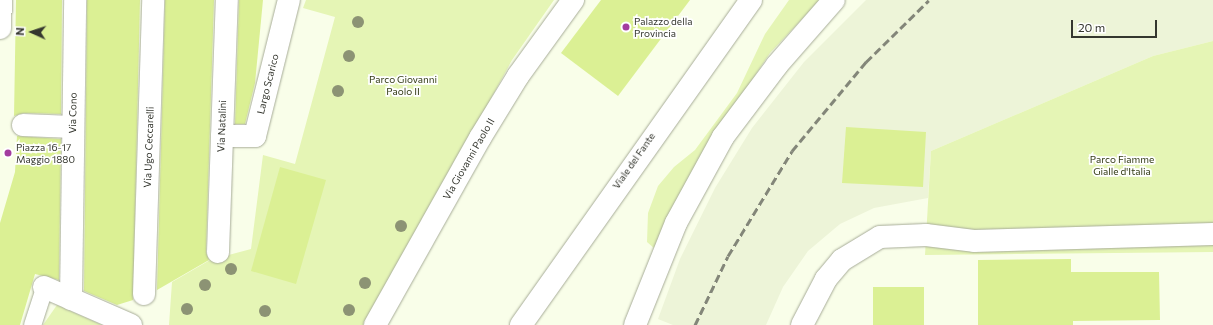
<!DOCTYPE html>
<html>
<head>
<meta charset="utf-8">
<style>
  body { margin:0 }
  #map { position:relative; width:1213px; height:325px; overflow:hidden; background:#f9fee9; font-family:Commissioner,sans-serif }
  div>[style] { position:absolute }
  .built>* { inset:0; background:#edf4d8 }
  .green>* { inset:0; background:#e5f5b5 }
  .building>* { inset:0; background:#dbf094 }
  .roads { filter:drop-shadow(0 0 1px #a7ac98) drop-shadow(0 0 1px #a7ac98) }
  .service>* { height:17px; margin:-8.5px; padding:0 8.5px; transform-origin:8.5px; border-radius:8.5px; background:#fff }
  .pedestrian>* { height:22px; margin:-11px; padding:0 11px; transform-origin:11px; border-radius:11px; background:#fff }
  .minor>* { height:22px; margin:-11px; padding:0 11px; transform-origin:11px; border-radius:11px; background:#fff }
  .rail>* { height:3px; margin-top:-1.5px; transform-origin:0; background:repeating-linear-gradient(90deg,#838679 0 8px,transparent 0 12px) }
  .trees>* { width:12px; height:12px; margin:-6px; border-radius:50%; background:#8c9374 }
  .dots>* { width:11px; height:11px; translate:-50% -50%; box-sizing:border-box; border:2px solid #fff; border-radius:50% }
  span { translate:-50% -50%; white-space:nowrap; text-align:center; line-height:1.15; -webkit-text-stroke:3.5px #fff; paint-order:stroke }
  .poi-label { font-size:10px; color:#35372f }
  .left { translate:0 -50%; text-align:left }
  .park-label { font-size:10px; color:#333b15 }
  .street-label { font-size:10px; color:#35372f }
  .north { position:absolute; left:12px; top:12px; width:40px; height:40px; -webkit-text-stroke:3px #fff; paint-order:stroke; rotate:273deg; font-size:11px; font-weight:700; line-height:16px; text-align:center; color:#35372f }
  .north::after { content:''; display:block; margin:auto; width:14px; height:18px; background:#35372f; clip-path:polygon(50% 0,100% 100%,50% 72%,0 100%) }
  .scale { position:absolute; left:1071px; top:20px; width:86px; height:18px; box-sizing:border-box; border:2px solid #35372f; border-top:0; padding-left:5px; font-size:12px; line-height:14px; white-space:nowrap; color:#35372f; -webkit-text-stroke:3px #fff; paint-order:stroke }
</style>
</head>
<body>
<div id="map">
  <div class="built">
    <i style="clip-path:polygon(866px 0,1213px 0,1213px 41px,1153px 56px,931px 151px,928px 198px,874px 208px,840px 224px,808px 251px,783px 287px,766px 325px,673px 325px,658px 319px,680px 259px,715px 188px,752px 128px,804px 62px)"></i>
  </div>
  <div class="green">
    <i style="clip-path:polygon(306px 0,554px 0,512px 60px,367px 325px,169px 325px,172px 282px,210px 260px,251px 249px,263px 155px,295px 164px,335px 17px,303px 8px)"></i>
    <i style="clip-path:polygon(789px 0,820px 0,770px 53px,732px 110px,655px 249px,647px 242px,648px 213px,658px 186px,674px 167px,695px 150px,737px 93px,765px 34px)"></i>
    <i style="clip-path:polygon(1213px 41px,1213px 252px,925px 255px,931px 151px,1153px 56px)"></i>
    <i style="clip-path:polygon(57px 305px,102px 325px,43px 325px)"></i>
  </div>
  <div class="building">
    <i style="clip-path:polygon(16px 0,62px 0,61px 114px,24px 113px,14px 116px)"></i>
    <i style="clip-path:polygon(87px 0,140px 0,133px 300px,117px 305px,84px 291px)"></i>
    <i style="clip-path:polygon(165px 0,214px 0,206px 252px,209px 260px,157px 290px)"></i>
    <i style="clip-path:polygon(239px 0,263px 0,255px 83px,245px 124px,235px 124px)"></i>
    <i style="clip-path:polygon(601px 0,690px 0,618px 96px,561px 53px)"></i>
    <i style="clip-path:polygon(846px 127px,926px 132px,923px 187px,842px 183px)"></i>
    <i style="clip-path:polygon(17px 136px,61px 139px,59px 280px,35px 274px,20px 325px,0 325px,0 223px,15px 172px)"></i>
    <i style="clip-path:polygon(280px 167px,326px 180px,296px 284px,251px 271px)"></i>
    <i style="clip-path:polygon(1071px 259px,1071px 272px,1159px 272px,1160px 320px,1073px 321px,1073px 325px,978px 325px,978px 260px)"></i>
    <i style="clip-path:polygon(873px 287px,924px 287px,924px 325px,873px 325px)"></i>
  </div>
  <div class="roads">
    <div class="service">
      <i style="left:32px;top:325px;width:40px;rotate:-72deg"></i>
    </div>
    <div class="pedestrian">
      <i style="left:926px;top:235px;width:48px;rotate:7.1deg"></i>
      <i style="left:974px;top:241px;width:239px;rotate:-1.7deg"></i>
    </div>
    <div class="minor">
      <i style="left:0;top:28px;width:28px;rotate:-88deg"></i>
      <i style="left:23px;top:125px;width:50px;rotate:2.3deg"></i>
      <i style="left:222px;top:136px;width:33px"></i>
      <i style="left:255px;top:136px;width:140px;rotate:-76deg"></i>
      <i style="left:218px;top:252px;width:252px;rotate:-88deg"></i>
      <i style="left:44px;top:287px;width:95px;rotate:23.6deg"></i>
      <i style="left:144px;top:294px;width:294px;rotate:-88.2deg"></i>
      <i style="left:71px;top:299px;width:299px;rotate:-89.2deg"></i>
      <i style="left:375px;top:325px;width:214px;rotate:-60.7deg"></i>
      <i style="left:480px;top:138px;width:73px;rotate:-58.5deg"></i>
      <i style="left:518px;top:76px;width:94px;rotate:-54.1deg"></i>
      <i style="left:521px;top:325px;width:398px;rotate:-54.7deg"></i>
      <i style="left:635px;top:325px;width:110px;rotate:-68.1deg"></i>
      <i style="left:676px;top:223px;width:98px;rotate:-61.3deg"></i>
      <i style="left:723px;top:137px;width:90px;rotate:-53.1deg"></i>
      <i style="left:777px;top:65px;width:86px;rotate:-48.8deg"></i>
      <i style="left:802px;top:325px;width:52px;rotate:-62.4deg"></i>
      <i style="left:826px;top:279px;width:25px;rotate:-50deg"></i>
      <i style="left:842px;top:260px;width:44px;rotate:-31.2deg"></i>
      <i style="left:880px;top:237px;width:46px;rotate:-2.5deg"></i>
    </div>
  </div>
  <div class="rail">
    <i style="left:695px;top:325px;width:76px;rotate:-64.4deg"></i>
    <i style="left:728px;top:256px;width:123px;rotate:-58.6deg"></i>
    <i style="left:792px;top:151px;width:116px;rotate:-50.3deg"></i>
    <i style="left:866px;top:62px;width:88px;rotate:-44.5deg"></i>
  </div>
  <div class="trees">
    <i style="left:358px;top:22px"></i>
    <i style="left:349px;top:56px"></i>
    <i style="left:338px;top:91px"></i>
    <i style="left:401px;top:226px"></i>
    <i style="left:231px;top:269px"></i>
    <i style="left:365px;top:283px"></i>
    <i style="left:205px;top:285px"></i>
    <i style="left:187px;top:309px"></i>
    <i style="left:349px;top:310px"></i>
    <i style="left:265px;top:311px"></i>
  </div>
  <div class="dots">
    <i style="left:626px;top:27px;background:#a33c9f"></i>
    <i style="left:8px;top:153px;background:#a33c9f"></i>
  </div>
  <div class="poi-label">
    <span class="left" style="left:634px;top:27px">Palazzo della<br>Provincia</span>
    <span class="left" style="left:16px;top:153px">Piazza 16-17<br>Maggio 1880</span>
  </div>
  <div class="park-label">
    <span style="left:403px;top:85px">Parco Giovanni<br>Paolo II</span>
    <span style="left:1122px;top:165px">Parco Fiamme<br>Gialle d'Italia</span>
  </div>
  <div class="street-label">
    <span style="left:268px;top:84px;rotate:-76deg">Largo Scarico</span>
    <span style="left:73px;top:113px;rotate:-89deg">Via Cono</span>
    <span style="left:222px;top:126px;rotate:-88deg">Via Natalini</span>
    <span style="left:149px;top:147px;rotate:-88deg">Via Ugo Ceccarelli</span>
    <span style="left:469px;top:159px;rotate:-60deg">Via Giovanni Paolo II</span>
    <span style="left:634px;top:161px;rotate:-55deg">Viale del Fante</span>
  </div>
  <div class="north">N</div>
  <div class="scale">20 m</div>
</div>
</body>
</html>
